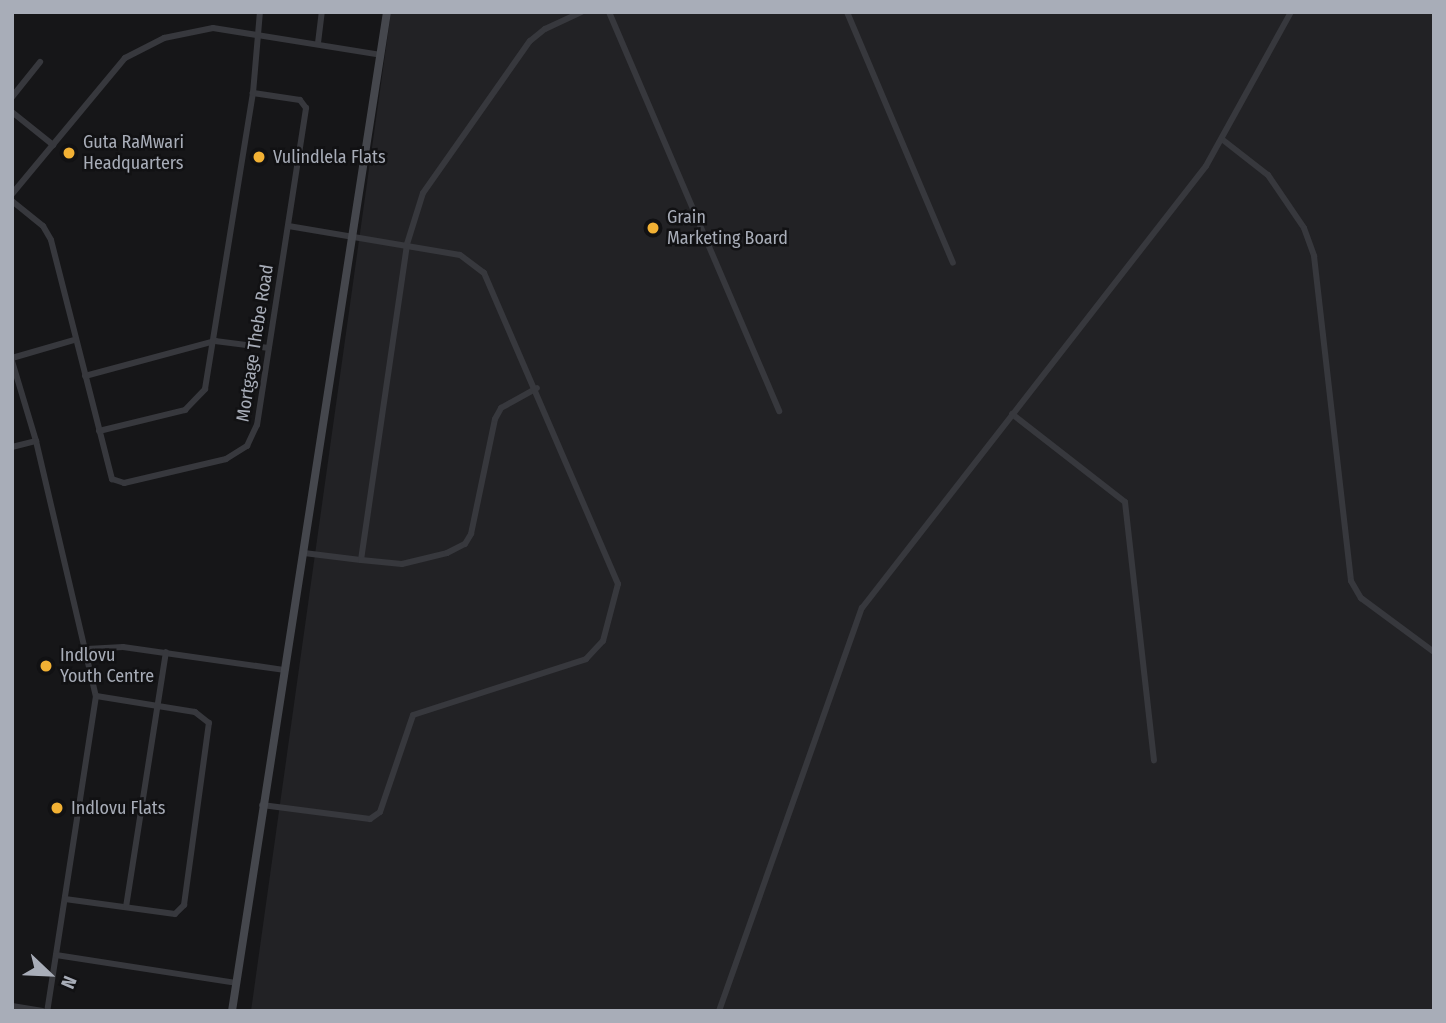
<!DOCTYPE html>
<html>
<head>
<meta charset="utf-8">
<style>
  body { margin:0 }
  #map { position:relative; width:1446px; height:1023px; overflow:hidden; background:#161618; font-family:"Fira Sans Condensed",sans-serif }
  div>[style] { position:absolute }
  .built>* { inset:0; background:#222225 }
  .street>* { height:6px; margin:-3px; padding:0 3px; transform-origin:3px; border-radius:3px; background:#37383d }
  .secondary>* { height:8px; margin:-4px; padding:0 4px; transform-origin:4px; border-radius:4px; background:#45474d }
  .dots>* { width:19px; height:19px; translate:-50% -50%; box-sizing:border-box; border:4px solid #111113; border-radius:50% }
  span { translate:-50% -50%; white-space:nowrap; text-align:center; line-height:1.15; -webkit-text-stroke:5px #111113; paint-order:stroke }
  .poi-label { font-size:18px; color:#a8adb8 }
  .left { translate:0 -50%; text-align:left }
  .street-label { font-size:18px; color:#a8adb8 }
  .frame { position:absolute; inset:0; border:14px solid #a8adb8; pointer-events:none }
  .north { position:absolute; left:14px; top:939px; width:70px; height:70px; -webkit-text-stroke:5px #111113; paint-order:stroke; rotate:113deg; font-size:19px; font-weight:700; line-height:28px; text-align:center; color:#a8adb8 }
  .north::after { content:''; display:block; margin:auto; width:24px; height:32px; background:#a8adb8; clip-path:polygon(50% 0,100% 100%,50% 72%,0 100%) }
</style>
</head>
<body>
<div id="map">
  <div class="built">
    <i style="clip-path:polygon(391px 12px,1434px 12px,1434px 1011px,251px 1011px)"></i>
  </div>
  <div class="street">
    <i style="left:609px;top:12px;width:434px;rotate:66.9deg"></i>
    <i style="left:847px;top:12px;width:272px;rotate:67.1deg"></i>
    <i style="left:318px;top:43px;width:31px;rotate:-83deg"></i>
    <i style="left:12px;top:97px;width:45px;rotate:-51.3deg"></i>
    <i style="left:12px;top:112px;width:53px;rotate:38.8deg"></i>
    <i style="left:1223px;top:140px;width:57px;rotate:37.9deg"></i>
    <i style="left:1268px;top:175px;width:64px;rotate:55.8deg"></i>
    <i style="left:1304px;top:228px;width:30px;rotate:70deg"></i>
    <i style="left:1314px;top:256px;width:327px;rotate:83.5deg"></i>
    <i style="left:1351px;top:581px;width:20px;rotate:60deg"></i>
    <i style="left:1361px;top:598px;width:91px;rotate:36.5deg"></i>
    <i style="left:12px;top:194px;width:177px;rotate:-50.3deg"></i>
    <i style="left:125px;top:58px;width:44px;rotate:-27.1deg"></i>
    <i style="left:164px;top:38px;width:50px;rotate:-11.5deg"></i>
    <i style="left:213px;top:28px;width:170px;rotate:9.1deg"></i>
    <i style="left:12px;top:201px;width:40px;rotate:39deg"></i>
    <i style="left:43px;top:226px;width:16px;rotate:60deg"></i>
    <i style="left:51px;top:240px;width:247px;rotate:75.7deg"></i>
    <i style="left:112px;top:479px;width:13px;rotate:18deg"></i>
    <i style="left:124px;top:483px;width:105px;rotate:-13.2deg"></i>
    <i style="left:226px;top:459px;width:25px;rotate:-32deg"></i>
    <i style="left:247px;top:446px;width:23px;rotate:-65deg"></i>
    <i style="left:257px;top:425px;width:321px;rotate:-81.2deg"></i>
    <i style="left:306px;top:108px;width:10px;rotate:-127deg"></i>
    <i style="left:300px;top:100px;width:48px;rotate:-171.5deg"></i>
    <i style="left:12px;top:358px;width:65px;rotate:-16.2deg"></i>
    <i style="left:12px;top:361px;width:84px;rotate:73.3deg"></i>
    <i style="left:36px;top:441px;width:262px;rotate:76.8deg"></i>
    <i style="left:96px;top:696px;width:319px;rotate:98.8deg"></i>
    <i style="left:85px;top:376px;width:135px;rotate:-15.1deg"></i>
    <i style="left:215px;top:341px;width:54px;rotate:7.4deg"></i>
    <i style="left:1012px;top:414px;width:143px;rotate:37.9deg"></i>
    <i style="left:1125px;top:502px;width:260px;rotate:83.6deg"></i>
    <i style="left:99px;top:431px;width:89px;rotate:-13.7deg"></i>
    <i style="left:185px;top:410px;width:29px;rotate:-46deg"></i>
    <i style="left:205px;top:389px;width:300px;rotate:-80.8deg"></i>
    <i style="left:253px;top:93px;width:81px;rotate:-85.1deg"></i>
    <i style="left:12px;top:447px;width:25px;rotate:-14deg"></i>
    <i style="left:304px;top:553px;width:57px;rotate:7deg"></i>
    <i style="left:361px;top:560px;width:319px;rotate:-81.7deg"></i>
    <i style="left:407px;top:244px;width:53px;rotate:-72.6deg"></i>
    <i style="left:423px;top:193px;width:186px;rotate:-54.9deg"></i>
    <i style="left:530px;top:41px;width:19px;rotate:-39deg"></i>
    <i style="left:545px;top:29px;width:40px;rotate:-25deg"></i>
    <i style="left:361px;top:560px;width:41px;rotate:5.6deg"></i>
    <i style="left:402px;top:564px;width:46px;rotate:-13.7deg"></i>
    <i style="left:447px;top:553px;width:20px;rotate:-27deg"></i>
    <i style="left:465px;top:544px;width:12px;rotate:-59deg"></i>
    <i style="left:471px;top:534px;width:117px;rotate:-78.2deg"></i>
    <i style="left:495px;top:419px;width:13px;rotate:-61deg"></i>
    <i style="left:501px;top:408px;width:41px;rotate:-29.1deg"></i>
    <i style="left:87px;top:649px;width:36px;rotate:-3deg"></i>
    <i style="left:123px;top:647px;width:164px;rotate:8.1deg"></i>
    <i style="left:262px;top:805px;width:109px;rotate:7.4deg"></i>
    <i style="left:370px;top:819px;width:12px;rotate:-35deg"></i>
    <i style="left:380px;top:812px;width:102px;rotate:-71.2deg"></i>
    <i style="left:413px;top:715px;width:182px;rotate:-17.9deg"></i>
    <i style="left:586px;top:659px;width:25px;rotate:-47deg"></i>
    <i style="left:603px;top:641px;width:59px;rotate:-75.3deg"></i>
    <i style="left:618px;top:584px;width:339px;rotate:-113.3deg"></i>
    <i style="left:484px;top:273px;width:30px;rotate:-143deg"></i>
    <i style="left:460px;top:255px;width:174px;rotate:-170.4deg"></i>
    <i style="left:65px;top:899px;width:111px;rotate:7.8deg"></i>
    <i style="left:175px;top:914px;width:13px;rotate:-45deg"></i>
    <i style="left:184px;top:905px;width:184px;rotate:-82.2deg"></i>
    <i style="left:209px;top:723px;width:18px;rotate:-142deg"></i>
    <i style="left:195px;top:712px;width:100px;rotate:-170.8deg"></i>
    <i style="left:126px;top:907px;width:258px;rotate:-81.1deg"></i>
    <i style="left:56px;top:955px;width:182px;rotate:8.8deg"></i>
    <i style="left:12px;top:1006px;width:31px;rotate:9deg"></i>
    <i style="left:719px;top:1011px;width:428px;rotate:-70.5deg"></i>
    <i style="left:862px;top:608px;width:560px;rotate:-52.11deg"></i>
    <i style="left:1206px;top:166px;width:176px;rotate:-61.1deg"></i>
  </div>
  <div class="secondary">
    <i style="left:232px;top:1011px;width:1011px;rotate:-81.18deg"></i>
  </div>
  <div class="dots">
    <i style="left:69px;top:153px;background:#f2b134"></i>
    <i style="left:259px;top:157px;background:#f2b134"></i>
    <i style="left:653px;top:228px;background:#f2b134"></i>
    <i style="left:46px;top:666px;background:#f2b134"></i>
    <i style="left:57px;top:808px;background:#f2b134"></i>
  </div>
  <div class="poi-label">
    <span class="left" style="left:83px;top:153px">Guta RaMwari<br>Headquarters</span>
    <span class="left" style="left:273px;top:157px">Vulindlela Flats</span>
    <span class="left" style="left:667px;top:228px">Grain<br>Marketing Board</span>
    <span class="left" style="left:60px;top:666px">Indlovu<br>Youth Centre</span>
    <span class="left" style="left:71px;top:808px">Indlovu Flats</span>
  </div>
  <div class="street-label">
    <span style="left:255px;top:343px;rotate:-81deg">Mortgage Thebe Road</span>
  </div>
  <div class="frame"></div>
  <div class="north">N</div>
</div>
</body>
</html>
